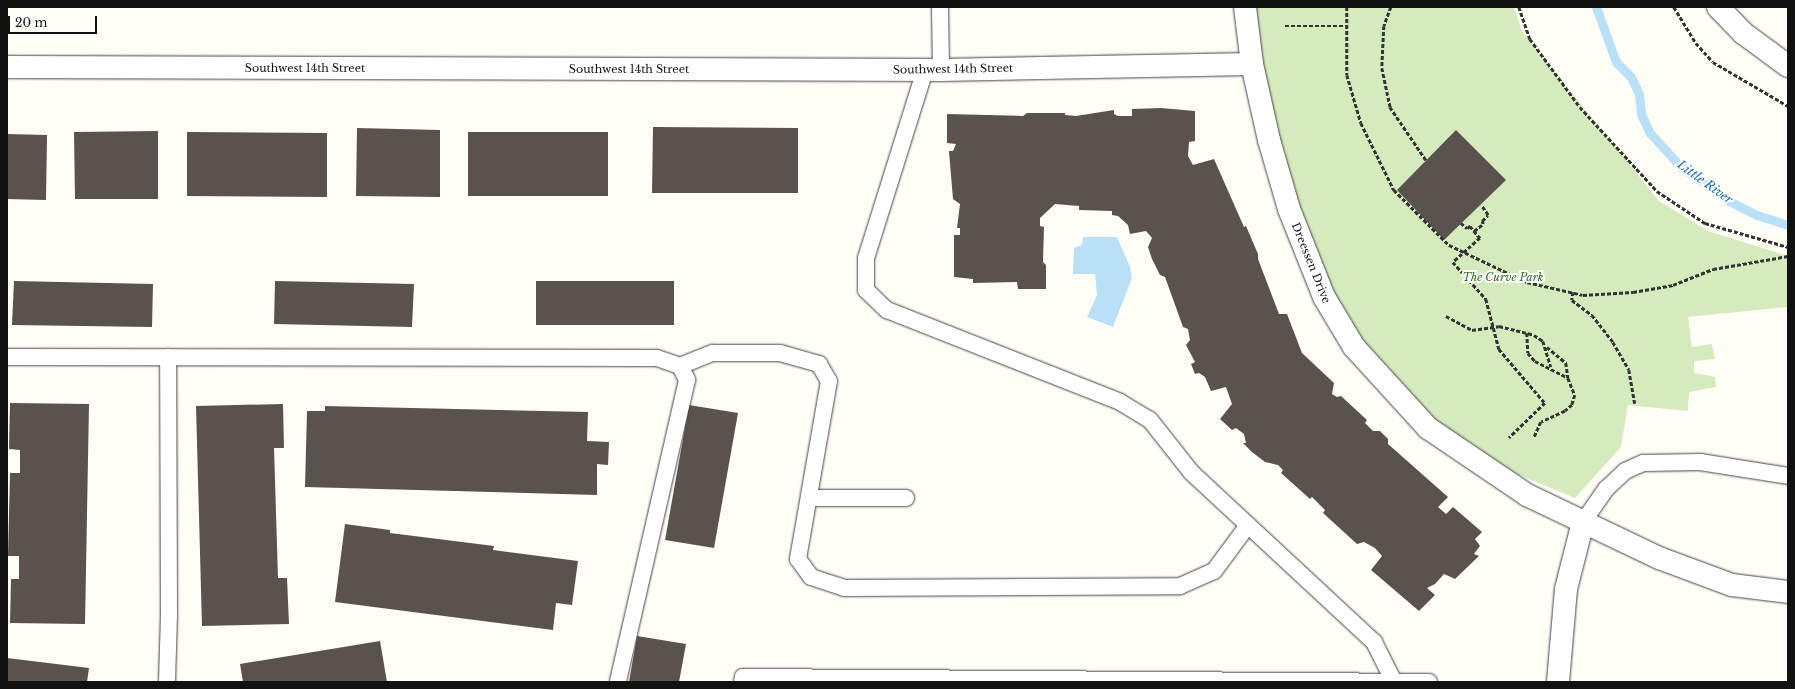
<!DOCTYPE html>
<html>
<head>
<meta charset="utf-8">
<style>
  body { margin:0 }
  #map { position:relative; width:1795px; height:689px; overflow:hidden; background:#fffdf5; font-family:"Libre Baskerville",serif }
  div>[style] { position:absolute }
  .green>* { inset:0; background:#d5ebbd }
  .water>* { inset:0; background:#b9e0f7 }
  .stream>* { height:9px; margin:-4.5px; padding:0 4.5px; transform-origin:4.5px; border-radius:4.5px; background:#b9e0f7 }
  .building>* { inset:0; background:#5a524d }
  .path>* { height:2.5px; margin-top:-1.25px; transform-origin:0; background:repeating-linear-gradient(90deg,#333 0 4px,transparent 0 6px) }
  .roads { filter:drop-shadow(0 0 1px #444) drop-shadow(0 0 1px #444) }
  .service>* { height:16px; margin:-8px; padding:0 8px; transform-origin:8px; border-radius:8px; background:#fff }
  .minor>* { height:22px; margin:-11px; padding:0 11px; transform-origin:11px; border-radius:11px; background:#fff }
  .tertiary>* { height:22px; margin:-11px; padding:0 11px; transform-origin:11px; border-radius:11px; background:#fff }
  span { translate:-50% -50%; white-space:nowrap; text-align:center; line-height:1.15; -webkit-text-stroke:4px #fff; paint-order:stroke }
  .street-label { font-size:11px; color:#111 }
  .park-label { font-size:11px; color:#2f6b1f; font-style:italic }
  .water-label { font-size:12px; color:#1768a6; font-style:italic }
  .frame { position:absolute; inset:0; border:8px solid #111; pointer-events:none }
  .scale { position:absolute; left:8px; top:16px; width:89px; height:18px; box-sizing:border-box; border:2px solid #111; border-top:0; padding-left:5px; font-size:12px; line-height:14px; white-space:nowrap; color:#111; -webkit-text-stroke:3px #fff; paint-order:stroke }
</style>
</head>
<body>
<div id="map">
  <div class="green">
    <i style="clip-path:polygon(1245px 7px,1514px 7px,1522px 31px,1659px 201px,1708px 231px,1788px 256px,1788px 307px,1688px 317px,1692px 347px,1712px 344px,1715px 359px,1694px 361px,1694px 373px,1715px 377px,1716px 387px,1689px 392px,1688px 411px,1628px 405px,1621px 447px,1575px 498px,1437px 441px,1415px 429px,1365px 376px,1320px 302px)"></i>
  </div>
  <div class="water">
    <i style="clip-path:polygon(1083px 237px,1117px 237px,1130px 267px,1132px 278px,1113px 327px,1087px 317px,1097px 295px,1095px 274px,1073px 274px,1074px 248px,1082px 245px)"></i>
  </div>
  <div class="stream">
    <i style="left:1596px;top:7px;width:59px;rotate:70deg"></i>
    <i style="left:1616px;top:62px;width:21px;rotate:45deg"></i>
    <i style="left:1631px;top:77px;width:19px;rotate:65deg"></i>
    <i style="left:1639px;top:94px;width:20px;rotate:84deg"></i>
    <i style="left:1641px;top:114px;width:21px;rotate:65deg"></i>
    <i style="left:1650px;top:133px;width:46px;rotate:47.6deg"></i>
    <i style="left:1681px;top:167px;width:59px;rotate:35.3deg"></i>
    <i style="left:1729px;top:201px;width:31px;rotate:27deg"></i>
    <i style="left:1757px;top:215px;width:33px;rotate:18deg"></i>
  </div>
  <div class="building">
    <i style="clip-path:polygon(1161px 108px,1195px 111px,1195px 141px,1189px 142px,1188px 156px,1193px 165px,1214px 159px,1244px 227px,1246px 226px,1258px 254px,1258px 259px,1279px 314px,1287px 314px,1302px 353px,1334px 383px,1332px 394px,1337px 397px,1341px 396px,1367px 420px,1365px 423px,1373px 431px,1380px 431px,1388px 439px,1388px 444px,1448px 497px,1438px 507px,1446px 514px,1453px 507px,1482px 532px,1475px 539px,1480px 546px,1474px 554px,1479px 556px,1455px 579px,1444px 574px,1435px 584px,1427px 588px,1435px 595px,1419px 611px,1371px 570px,1382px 556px,1375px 548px,1364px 542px,1357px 544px,1323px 513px,1325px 510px,1312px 497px,1310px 499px,1281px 473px,1283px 470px,1278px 465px,1265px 462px,1252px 452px,1243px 443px,1246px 443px,1244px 434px,1236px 428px,1232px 430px,1220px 419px,1232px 404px,1226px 387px,1211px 391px,1205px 377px,1199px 373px,1195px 374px,1191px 364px,1195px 362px,1186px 345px,1190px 340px,1188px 329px,1183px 327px,1165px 277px,1160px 275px,1152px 259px,1148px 247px,1152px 238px,1146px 231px,1130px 234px,1128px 225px,1118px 216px,1112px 215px,1112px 211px,1079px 210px,1079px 206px,1055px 204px,1040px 218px,1040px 226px,1044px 227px,1043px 262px,1046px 265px,1046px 289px,1018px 289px,1017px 282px,973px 283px,973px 279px,954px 277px,954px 235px,960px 235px,960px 228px,957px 228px,960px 204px,953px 199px,949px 151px,953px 151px,956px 144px,947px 143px,947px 114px,1023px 116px,1027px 113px,1065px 113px,1065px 115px,1076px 116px,1114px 110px,1114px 114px,1118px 116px,1132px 116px,1132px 109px)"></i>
    <i style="clip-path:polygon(653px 127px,798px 128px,798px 193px,652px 193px)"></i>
    <i style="clip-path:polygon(357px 128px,440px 130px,440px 197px,356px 196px)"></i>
    <i style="clip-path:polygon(1456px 130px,1506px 180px,1444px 240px,1397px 190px)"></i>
    <i style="clip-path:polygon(158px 131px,158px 199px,75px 199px,74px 132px)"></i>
    <i style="clip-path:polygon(187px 132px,327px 133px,327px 197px,187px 196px)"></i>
    <i style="clip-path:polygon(468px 132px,608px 132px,608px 196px,468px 196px)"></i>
    <i style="clip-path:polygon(7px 134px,47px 135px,46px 200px,7px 199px)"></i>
    <i style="clip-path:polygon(14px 281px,153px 284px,152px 327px,12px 325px)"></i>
    <i style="clip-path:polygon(275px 281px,414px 284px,412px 327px,274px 324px)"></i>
    <i style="clip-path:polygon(536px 281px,674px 281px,674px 325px,536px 325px)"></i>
    <i style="clip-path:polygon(10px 403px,89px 404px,85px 624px,10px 623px,11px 579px,19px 579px,19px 556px,8px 556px,10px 473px,20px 473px,20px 450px,9px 449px)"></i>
    <i style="clip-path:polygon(283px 404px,284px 448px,274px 448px,278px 578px,287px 578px,289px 624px,202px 626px,196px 406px)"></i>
    <i style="clip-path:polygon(689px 405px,738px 413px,714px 548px,665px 540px)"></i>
    <i style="clip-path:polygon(325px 406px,588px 412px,587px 441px,609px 442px,608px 465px,597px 464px,597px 495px,305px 487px,307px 411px,325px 411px)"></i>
    <i style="clip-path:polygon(345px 524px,390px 530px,390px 533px,494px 546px,493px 550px,578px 561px,572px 605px,556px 603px,553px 630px,335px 602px)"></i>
    <i style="clip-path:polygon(637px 636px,686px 644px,679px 682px,629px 682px)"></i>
    <i style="clip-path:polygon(380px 641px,387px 682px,243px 682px,240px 664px)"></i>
    <i style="clip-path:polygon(7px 658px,89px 668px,87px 682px,7px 682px)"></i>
  </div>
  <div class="path">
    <i style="left:1347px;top:7px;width:68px;rotate:90deg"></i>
    <i style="left:1347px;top:75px;width:50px;rotate:73.7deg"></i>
    <i style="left:1361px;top:123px;width:75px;rotate:63.8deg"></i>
    <i style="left:1394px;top:190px;width:78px;rotate:45deg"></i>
    <i style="left:1449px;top:245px;width:86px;rotate:25.4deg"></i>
    <i style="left:1527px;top:282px;width:57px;rotate:13.1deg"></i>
    <i style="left:1583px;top:295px;width:50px;rotate:-3.4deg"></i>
    <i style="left:1633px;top:292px;width:41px;rotate:-9.9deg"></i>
    <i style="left:1673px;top:285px;width:43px;rotate:-21.8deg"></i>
    <i style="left:1713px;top:269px;width:76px;rotate:-9.8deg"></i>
    <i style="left:1391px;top:7px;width:20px;rotate:110deg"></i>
    <i style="left:1384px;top:26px;width:42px;rotate:92.7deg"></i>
    <i style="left:1382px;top:68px;width:40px;rotate:78deg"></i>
    <i style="left:1390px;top:107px;width:64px;rotate:55.8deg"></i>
    <i style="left:1519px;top:7px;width:34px;rotate:71deg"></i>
    <i style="left:1530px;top:39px;width:84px;rotate:53.7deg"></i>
    <i style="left:1580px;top:107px;width:114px;rotate:47.5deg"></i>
    <i style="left:1657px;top:191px;width:58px;rotate:33.7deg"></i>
    <i style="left:1705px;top:223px;width:86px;rotate:16.1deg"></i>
    <i style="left:1674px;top:7px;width:42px;rotate:58.6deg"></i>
    <i style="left:1696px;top:43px;width:25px;rotate:48deg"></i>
    <i style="left:1713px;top:62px;width:87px;rotate:30.4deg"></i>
    <i style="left:1285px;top:26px;width:61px"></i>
    <i style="left:1461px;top:223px;width:8px;rotate:40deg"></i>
    <i style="left:1467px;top:228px;width:4px;rotate:-34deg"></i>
    <i style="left:1470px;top:226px;width:16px;rotate:50deg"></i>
    <i style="left:1480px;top:238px;width:36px;rotate:138deg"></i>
    <i style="left:1453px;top:262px;width:50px;rotate:48.3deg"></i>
    <i style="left:1486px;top:299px;width:52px;rotate:75.4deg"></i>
    <i style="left:1499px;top:349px;width:71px;rotate:49.6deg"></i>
    <i style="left:1545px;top:403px;width:50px;rotate:135.8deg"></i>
    <i style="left:1474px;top:231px;width:11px;rotate:-38deg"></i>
    <i style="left:1483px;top:224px;width:3px;rotate:-108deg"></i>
    <i style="left:1482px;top:221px;width:8px;rotate:-45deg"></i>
    <i style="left:1488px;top:215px;width:12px;rotate:-125deg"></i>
    <i style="left:1573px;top:292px;width:8px;rotate:97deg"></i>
    <i style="left:1572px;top:300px;width:25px;rotate:37deg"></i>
    <i style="left:1592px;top:315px;width:34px;rotate:52deg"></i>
    <i style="left:1613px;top:342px;width:32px;rotate:60deg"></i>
    <i style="left:1629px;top:370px;width:34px;rotate:80deg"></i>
    <i style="left:1446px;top:316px;width:30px;rotate:28deg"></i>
    <i style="left:1472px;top:330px;width:27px;rotate:-8deg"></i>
    <i style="left:1499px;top:326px;width:36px;rotate:14deg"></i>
    <i style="left:1534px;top:335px;width:11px;rotate:34deg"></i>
    <i style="left:1543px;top:341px;width:27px;rotate:73deg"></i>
    <i style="left:1527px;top:333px;width:20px;rotate:87deg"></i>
    <i style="left:1528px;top:353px;width:11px;rotate:49deg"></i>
    <i style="left:1535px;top:361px;width:37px;rotate:27deg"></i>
    <i style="left:1568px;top:378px;width:18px;rotate:68deg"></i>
    <i style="left:1575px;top:395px;width:10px;rotate:107deg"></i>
    <i style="left:1572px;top:405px;width:9px;rotate:139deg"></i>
    <i style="left:1565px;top:411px;width:26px;rotate:155deg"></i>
    <i style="left:1541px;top:422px;width:17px;rotate:114deg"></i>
    <i style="left:1547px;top:347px;width:25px;rotate:40deg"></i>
    <i style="left:1566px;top:363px;width:15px;rotate:82deg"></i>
  </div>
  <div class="roads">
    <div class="service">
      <i style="left:940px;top:7px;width:63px;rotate:89.1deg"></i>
      <i style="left:925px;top:70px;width:197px;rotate:107.4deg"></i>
      <i style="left:866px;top:258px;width:32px;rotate:90deg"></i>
      <i style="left:866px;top:290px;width:29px;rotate:44deg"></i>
      <i style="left:887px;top:310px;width:251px;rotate:21.5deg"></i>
      <i style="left:1120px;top:402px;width:35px;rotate:31deg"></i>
      <i style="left:1150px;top:420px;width:66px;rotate:51.7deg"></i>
      <i style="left:1191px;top:472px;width:250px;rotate:42.9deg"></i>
      <i style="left:1374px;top:642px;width:45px;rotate:63.4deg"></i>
      <i style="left:7px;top:357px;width:650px;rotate:0.09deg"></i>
      <i style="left:657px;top:358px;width:24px;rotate:19deg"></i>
      <i style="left:680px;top:366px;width:16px;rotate:63deg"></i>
      <i style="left:687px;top:380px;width:310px;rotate:102.9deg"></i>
      <i style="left:680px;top:366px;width:35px;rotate:-22deg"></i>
      <i style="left:713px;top:353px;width:67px"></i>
      <i style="left:780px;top:353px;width:41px;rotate:15.8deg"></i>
      <i style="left:819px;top:364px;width:20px;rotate:60deg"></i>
      <i style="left:829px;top:381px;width:181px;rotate:99.9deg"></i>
      <i style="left:798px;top:559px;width:22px;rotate:54deg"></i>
      <i style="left:811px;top:577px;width:35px;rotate:18deg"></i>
      <i style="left:844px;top:588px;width:336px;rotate:-0.3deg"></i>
      <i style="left:1180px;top:586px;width:37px;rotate:-24deg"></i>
      <i style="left:1214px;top:571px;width:57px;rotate:-53.5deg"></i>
      <i style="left:810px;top:498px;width:96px"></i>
      <i style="left:1583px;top:522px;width:40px;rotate:-55.1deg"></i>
      <i style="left:1606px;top:489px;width:26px;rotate:-43deg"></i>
      <i style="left:1625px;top:471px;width:20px;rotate:-24deg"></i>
      <i style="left:1643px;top:463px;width:57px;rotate:-1deg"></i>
      <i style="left:1700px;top:462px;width:89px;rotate:9deg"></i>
      <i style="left:167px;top:682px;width:67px;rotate:-88.3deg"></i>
      <i style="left:169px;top:615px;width:258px;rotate:-90.2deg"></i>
      <i style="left:742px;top:682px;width:5px;rotate:-79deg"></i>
      <i style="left:743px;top:677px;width:686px;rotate:0.42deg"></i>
    </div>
    <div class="minor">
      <i style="left:1245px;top:7px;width:57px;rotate:83deg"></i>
      <i style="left:1252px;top:64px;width:78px;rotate:77.4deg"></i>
      <i style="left:1269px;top:140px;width:72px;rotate:73.8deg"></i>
      <i style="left:1289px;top:209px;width:95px;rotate:68.3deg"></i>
      <i style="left:1324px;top:297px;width:58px;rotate:59deg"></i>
      <i style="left:1354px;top:347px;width:110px;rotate:47.6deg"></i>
      <i style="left:1428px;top:428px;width:120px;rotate:34.1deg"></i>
      <i style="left:1527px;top:495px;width:146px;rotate:25.5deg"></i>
      <i style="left:1659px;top:558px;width:78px;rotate:20.3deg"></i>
      <i style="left:1732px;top:585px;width:56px;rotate:7.1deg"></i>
      <i style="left:1718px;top:7px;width:36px;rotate:46deg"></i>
      <i style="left:1743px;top:33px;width:56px;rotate:36.3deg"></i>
      <i style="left:7px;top:67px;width:934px;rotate:0.18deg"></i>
      <i style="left:941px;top:70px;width:311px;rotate:-1.1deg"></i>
    </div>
    <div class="tertiary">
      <i style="left:1558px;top:682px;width:93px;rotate:-85.1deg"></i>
      <i style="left:1566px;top:589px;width:69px;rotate:-75.8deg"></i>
    </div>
  </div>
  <div class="street-label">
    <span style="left:305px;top:68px">Southwest 14th Street</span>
    <span style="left:629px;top:69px">Southwest 14th Street</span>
    <span style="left:953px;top:69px;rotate:-1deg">Southwest 14th Street</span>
    <span style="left:1311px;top:263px;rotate:68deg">Dreessen Drive</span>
  </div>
  <div class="park-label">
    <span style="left:1503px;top:277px">The Curve Park</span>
  </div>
  <div class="water-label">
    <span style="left:1705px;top:182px;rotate:36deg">Little River</span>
  </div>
  <div class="frame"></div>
  <div class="scale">20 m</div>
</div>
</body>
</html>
